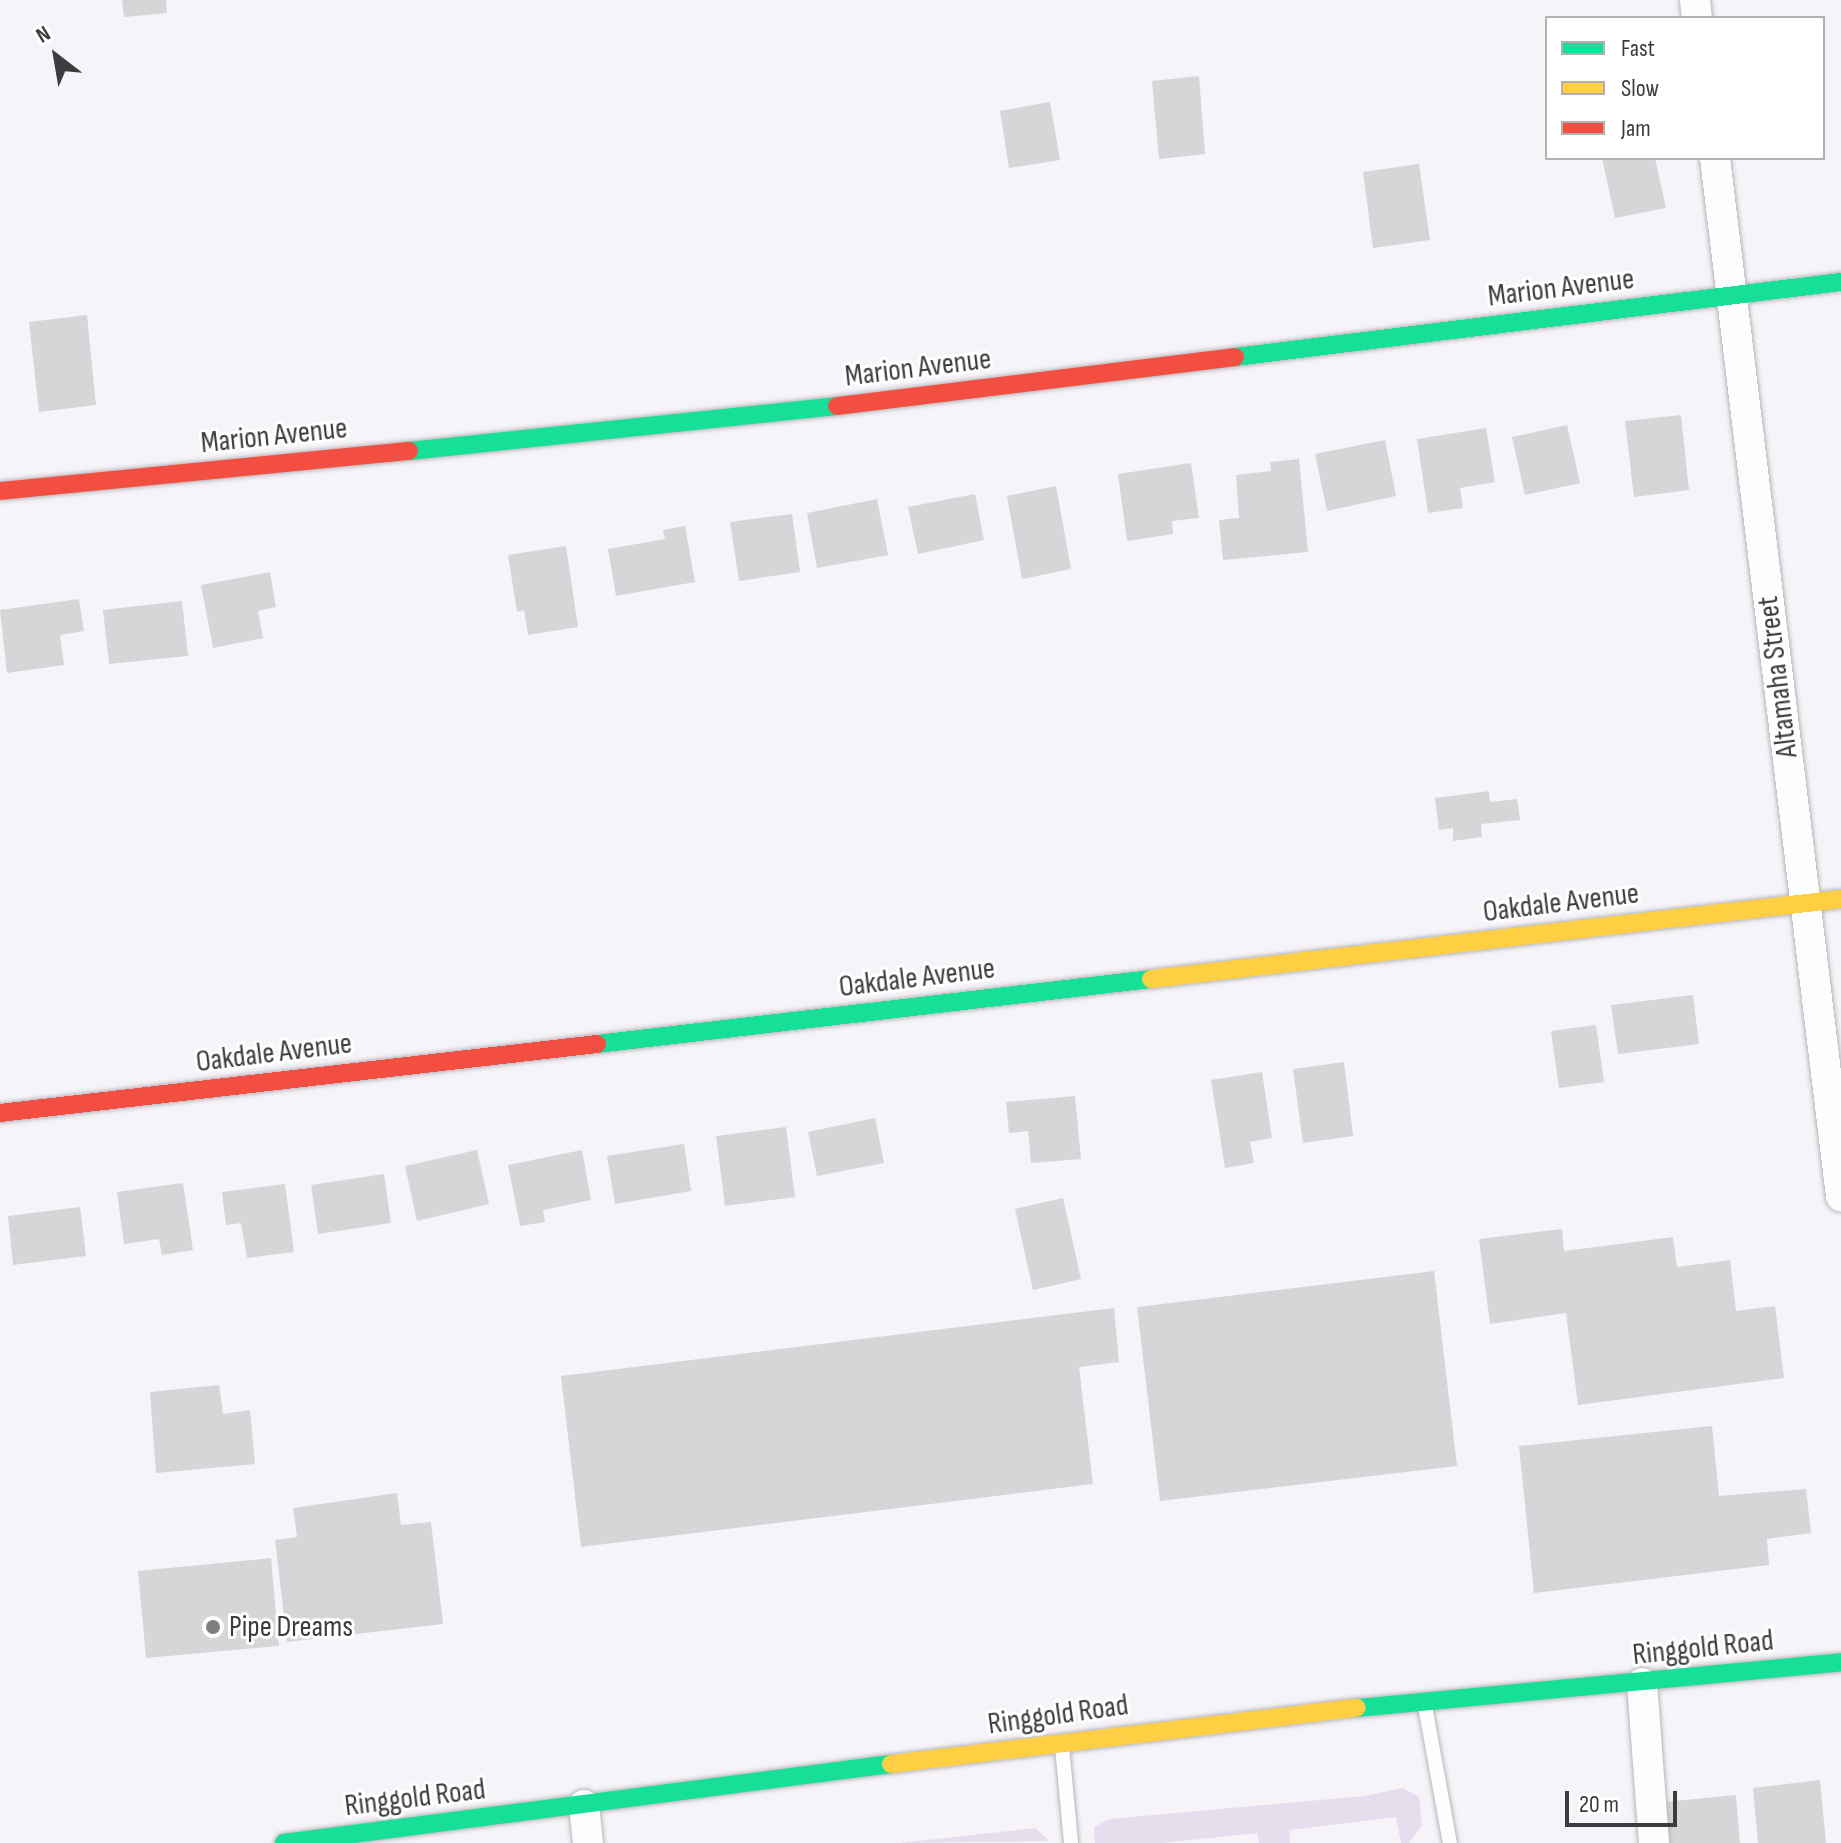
<!DOCTYPE html>
<html>
<head>
<meta charset="utf-8">
<style>
  body { margin:0 }
  #map { position:relative; width:1841px; height:1843px; overflow:hidden; background:#f7f4f9; font-family:"Sofia Sans Condensed",sans-serif }
  div>[style] { position:absolute }
  .green>* { inset:0; background:#e6dded }
  .building>* { inset:0; background:#d7d5d8 }
  .roads { filter:drop-shadow(0 0 2px #b8b6b9) drop-shadow(0 0 2px #b8b6b9) }
  .lane>* { height:14px; margin:-7px; padding:0 7px; transform-origin:7px; border-radius:7px; background:#fefdfe }
  .street>* { height:30px; margin:-15px; padding:0 15px; transform-origin:15px; border-radius:15px; background:#fefdfe }
  .fast>* { height:18px; margin:-9px; padding:0 9px; transform-origin:9px; border-radius:9px; background:#16e098 }
  .slow>* { height:18px; margin:-9px; padding:0 9px; transform-origin:9px; border-radius:9px; background:#ffcf43 }
  .jam>* { height:18px; margin:-9px; padding:0 9px; transform-origin:9px; border-radius:9px; background:#f24e42 }
  .dots>* { width:22px; height:22px; translate:-50% -50%; box-sizing:border-box; border:4px solid #fff; border-radius:50% }
  span { translate:-50% -50%; white-space:nowrap; text-align:center; line-height:1.15; -webkit-text-stroke:6px #fff; paint-order:stroke }
  .street-label { font-size:30px; color:#3c3b3e }
  .poi-label { font-size:30px; color:#3c3b3e }
  .left { translate:0 -50%; text-align:left }
  .legend { position:absolute; left:1545px; top:16px; width:280px; height:144px; box-sizing:border-box; background:#fff; border:2px solid #b1b1b2; margin:0; padding:10px 14px; list-style:none; font-size:24px; color:#3c3b3e }
  .legend li { display:flex; align-items:center; gap:16px; height:40px }
  .legend b { width:40px; border:2px solid #b1b1b2 }
  .north { position:absolute; left:16px; top:16px; width:80px; height:80px; -webkit-text-stroke:6px #fff; paint-order:stroke; rotate:329deg; font-size:22px; font-weight:700; line-height:32px; text-align:center; color:#3c3b3e }
  .north::after { content:''; display:block; margin:auto; width:28px; height:36px; background:#3c3b3e; clip-path:polygon(50% 0,100% 100%,50% 72%,0 100%) }
  .scale { position:absolute; left:1565px; top:1791px; width:112px; height:36px; box-sizing:border-box; border:4px solid #3c3b3e; border-top:0; padding-left:10px; font-size:24px; line-height:28px; white-space:nowrap; color:#3c3b3e; -webkit-text-stroke:6px #fff; paint-order:stroke }
</style>
</head>
<body>
<div id="map">
  <div class="green">
    <i style="clip-path:polygon(1403px 1788px,1419px 1797px,1422px 1825px,1409px 1843px,1401px 1843px,1396px 1817px,1289px 1830px,1290px 1843px,1259px 1843px,1257px 1833px,1162px 1843px,1095px 1843px,1094px 1827px,1109px 1819px,1364px 1796px)"></i>
    <i style="clip-path:polygon(1035px 1828px,1050px 1841px,900px 1843px)"></i>
  </div>
  <div class="building">
    <i style="clip-path:polygon(122px 0,166px 0,167px 13px,124px 17px)"></i>
    <i style="clip-path:polygon(1199px 76px,1205px 154px,1159px 159px,1152px 81px)"></i>
    <i style="clip-path:polygon(1050px 102px,1060px 160px,1009px 168px,1000px 111px)"></i>
    <i style="clip-path:polygon(1602px 158px,1655px 158px,1666px 208px,1615px 218px)"></i>
    <i style="clip-path:polygon(1419px 164px,1430px 240px,1373px 248px,1363px 172px)"></i>
    <i style="clip-path:polygon(87px 315px,96px 405px,39px 412px,29px 322px)"></i>
    <i style="clip-path:polygon(1681px 415px,1689px 490px,1634px 497px,1625px 421px)"></i>
    <i style="clip-path:polygon(1567px 425px,1580px 483px,1525px 495px,1512px 437px)"></i>
    <i style="clip-path:polygon(1486px 428px,1495px 482px,1460px 488px,1463px 508px,1428px 513px,1417px 439px)"></i>
    <i style="clip-path:polygon(1385px 440px,1396px 496px,1327px 511px,1315px 454px)"></i>
    <i style="clip-path:polygon(1299px 459px,1308px 552px,1223px 560px,1219px 520px,1239px 518px,1236px 475px,1271px 471px,1270px 462px)"></i>
    <i style="clip-path:polygon(1191px 463px,1199px 518px,1172px 521px,1173px 534px,1127px 541px,1118px 474px)"></i>
    <i style="clip-path:polygon(1056px 486px,1071px 569px,1022px 579px,1007px 496px)"></i>
    <i style="clip-path:polygon(975px 494px,984px 540px,918px 554px,908px 507px)"></i>
    <i style="clip-path:polygon(877px 499px,888px 555px,817px 568px,807px 513px)"></i>
    <i style="clip-path:polygon(792px 514px,800px 572px,739px 581px,730px 522px)"></i>
    <i style="clip-path:polygon(685px 526px,695px 582px,616px 596px,608px 549px,665px 539px,663px 530px)"></i>
    <i style="clip-path:polygon(566px 546px,578px 627px,528px 635px,524px 610px,517px 612px,508px 555px)"></i>
    <i style="clip-path:polygon(270px 572px,276px 607px,258px 611px,263px 638px,213px 648px,201px 585px)"></i>
    <i style="clip-path:polygon(79px 599px,84px 631px,60px 635px,64px 665px,7px 673px,0 610px)"></i>
    <i style="clip-path:polygon(182px 601px,188px 656px,109px 664px,103px 610px)"></i>
    <i style="clip-path:polygon(1489px 791px,1490px 802px,1517px 799px,1520px 820px,1481px 824px,1482px 837px,1453px 841px,1453px 828px,1439px 830px,1435px 798px)"></i>
    <i style="clip-path:polygon(1693px 995px,1699px 1044px,1618px 1054px,1611px 1005px)"></i>
    <i style="clip-path:polygon(1596px 1025px,1604px 1082px,1559px 1088px,1551px 1031px)"></i>
    <i style="clip-path:polygon(1344px 1062px,1353px 1136px,1303px 1143px,1293px 1069px)"></i>
    <i style="clip-path:polygon(1262px 1072px,1272px 1138px,1250px 1142px,1254px 1163px,1225px 1168px,1211px 1080px)"></i>
    <i style="clip-path:polygon(1075px 1096px,1081px 1159px,1031px 1163px,1028px 1131px,1009px 1133px,1006px 1102px)"></i>
    <i style="clip-path:polygon(875px 1118px,884px 1163px,817px 1176px,808px 1132px)"></i>
    <i style="clip-path:polygon(786px 1127px,795px 1197px,725px 1206px,716px 1136px)"></i>
    <i style="clip-path:polygon(684px 1144px,691px 1191px,615px 1204px,607px 1156px)"></i>
    <i style="clip-path:polygon(477px 1150px,489px 1204px,417px 1221px,405px 1166px)"></i>
    <i style="clip-path:polygon(582px 1150px,591px 1200px,543px 1210px,545px 1222px,520px 1226px,508px 1165px)"></i>
    <i style="clip-path:polygon(384px 1174px,391px 1223px,318px 1234px,311px 1185px)"></i>
    <i style="clip-path:polygon(183px 1183px,193px 1250px,162px 1255px,159px 1239px,124px 1244px,117px 1192px)"></i>
    <i style="clip-path:polygon(285px 1184px,294px 1252px,247px 1258px,241px 1223px,226px 1225px,222px 1192px)"></i>
    <i style="clip-path:polygon(1063px 1198px,1081px 1279px,1033px 1290px,1015px 1209px)"></i>
    <i style="clip-path:polygon(80px 1207px,86px 1256px,13px 1265px,8px 1216px)"></i>
    <i style="clip-path:polygon(1562px 1229px,1564px 1251px,1673px 1237px,1677px 1267px,1730px 1260px,1736px 1311px,1775px 1306px,1784px 1378px,1578px 1405px,1566px 1313px,1490px 1324px,1479px 1239px)"></i>
    <i style="clip-path:polygon(1434px 1271px,1457px 1466px,1160px 1501px,1137px 1307px)"></i>
    <i style="clip-path:polygon(1114px 1308px,1119px 1362px,1079px 1367px,1093px 1484px,581px 1547px,561px 1376px)"></i>
    <i style="clip-path:polygon(219px 1385px,223px 1414px,250px 1410px,255px 1464px,156px 1473px,150px 1392px)"></i>
    <i style="clip-path:polygon(1712px 1426px,1719px 1496px,1806px 1489px,1811px 1533px,1767px 1539px,1769px 1565px,1534px 1593px,1519px 1446px)"></i>
    <i style="clip-path:polygon(397px 1493px,401px 1525px,431px 1522px,443px 1624px,287px 1642px,275px 1540px,297px 1537px,293px 1508px)"></i>
    <i style="clip-path:polygon(271px 1558px,279px 1646px,146px 1658px,138px 1571px)"></i>
    <i style="clip-path:polygon(1820px 1780px,1826px 1843px,1758px 1843px,1753px 1788px)"></i>
    <i style="clip-path:polygon(1736px 1795px,1740px 1843px,1668px 1843px,1664px 1802px)"></i>
  </div>
  <div class="roads">
    <div class="lane">
      <i style="left:1425px;top:1706px;width:139px;rotate:79.7deg"></i>
      <i style="left:1062px;top:1747px;width:96px;rotate:84.6deg"></i>
    </div>
    <div class="street">
      <i style="left:1695px;top:0;width:18px;rotate:84deg"></i>
      <i style="left:1715px;top:158px;width:1046px;rotate:83.08deg"></i>
      <i style="left:1642px;top:1683px;width:160px;rotate:85.7deg"></i>
      <i style="left:584px;top:1805px;width:38px;rotate:84deg"></i>
    </div>
    <div class="fast">
      <i style="left:1235px;top:357px;width:611px;rotate:-7.06deg"></i>
      <i style="left:409px;top:451px;width:430px;rotate:-6deg"></i>
      <i style="left:597px;top:1044px;width:558px;rotate:-6.69deg"></i>
      <i style="left:1357px;top:1708px;width:486px;rotate:-5.4deg"></i>
      <i style="left:284px;top:1843px;width:612px;rotate:-7.42deg"></i>
    </div>
    <div class="slow">
      <i style="left:1151px;top:979px;width:695px;rotate:-6.61deg"></i>
      <i style="left:891px;top:1764px;width:469px;rotate:-6.9deg"></i>
    </div>
    <div class="jam">
      <i style="left:837px;top:406px;width:401px;rotate:-7deg"></i>
      <i style="left:0;top:491px;width:411px;rotate:-5.6deg"></i>
      <i style="left:0;top:1113px;width:601px;rotate:-6.59deg"></i>
    </div>
  </div>
  <div class="dots">
    <i style="left:213px;top:1627px;background:#7d7c7f"></i>
  </div>
  <div class="street-label">
    <span style="left:1561px;top:288px;rotate:-7deg">Marion Avenue</span>
    <span style="left:918px;top:368px;rotate:-7deg">Marion Avenue</span>
    <span style="left:274px;top:436px;rotate:-6deg">Marion Avenue</span>
    <span style="left:1778px;top:677px;rotate:-97deg">Altamaha Street</span>
    <span style="left:1561px;top:903px;rotate:-7deg">Oakdale Avenue</span>
    <span style="left:917px;top:978px;rotate:-7deg">Oakdale Avenue</span>
    <span style="left:274px;top:1053px;rotate:-7deg">Oakdale Avenue</span>
    <span style="left:1703px;top:1648px;rotate:-6deg">Ringgold Road</span>
    <span style="left:1058px;top:1715px;rotate:-8deg">Ringgold Road</span>
    <span style="left:415px;top:1798px;rotate:-7deg">Ringgold Road</span>
  </div>
  <div class="poi-label">
    <span class="left" style="left:229px;top:1627px">Pipe Dreams</span>
  </div>
  <ul class="legend">
  <li><b style="height:10px;background:#16e098"></b>Fast</li>
  <li><b style="height:10px;background:#ffcf43"></b>Slow</li>
  <li><b style="height:10px;background:#f24e42"></b>Jam</li>
  </ul>
  <div class="north">N</div>
  <div class="scale">20 m</div>
</div>
</body>
</html>
